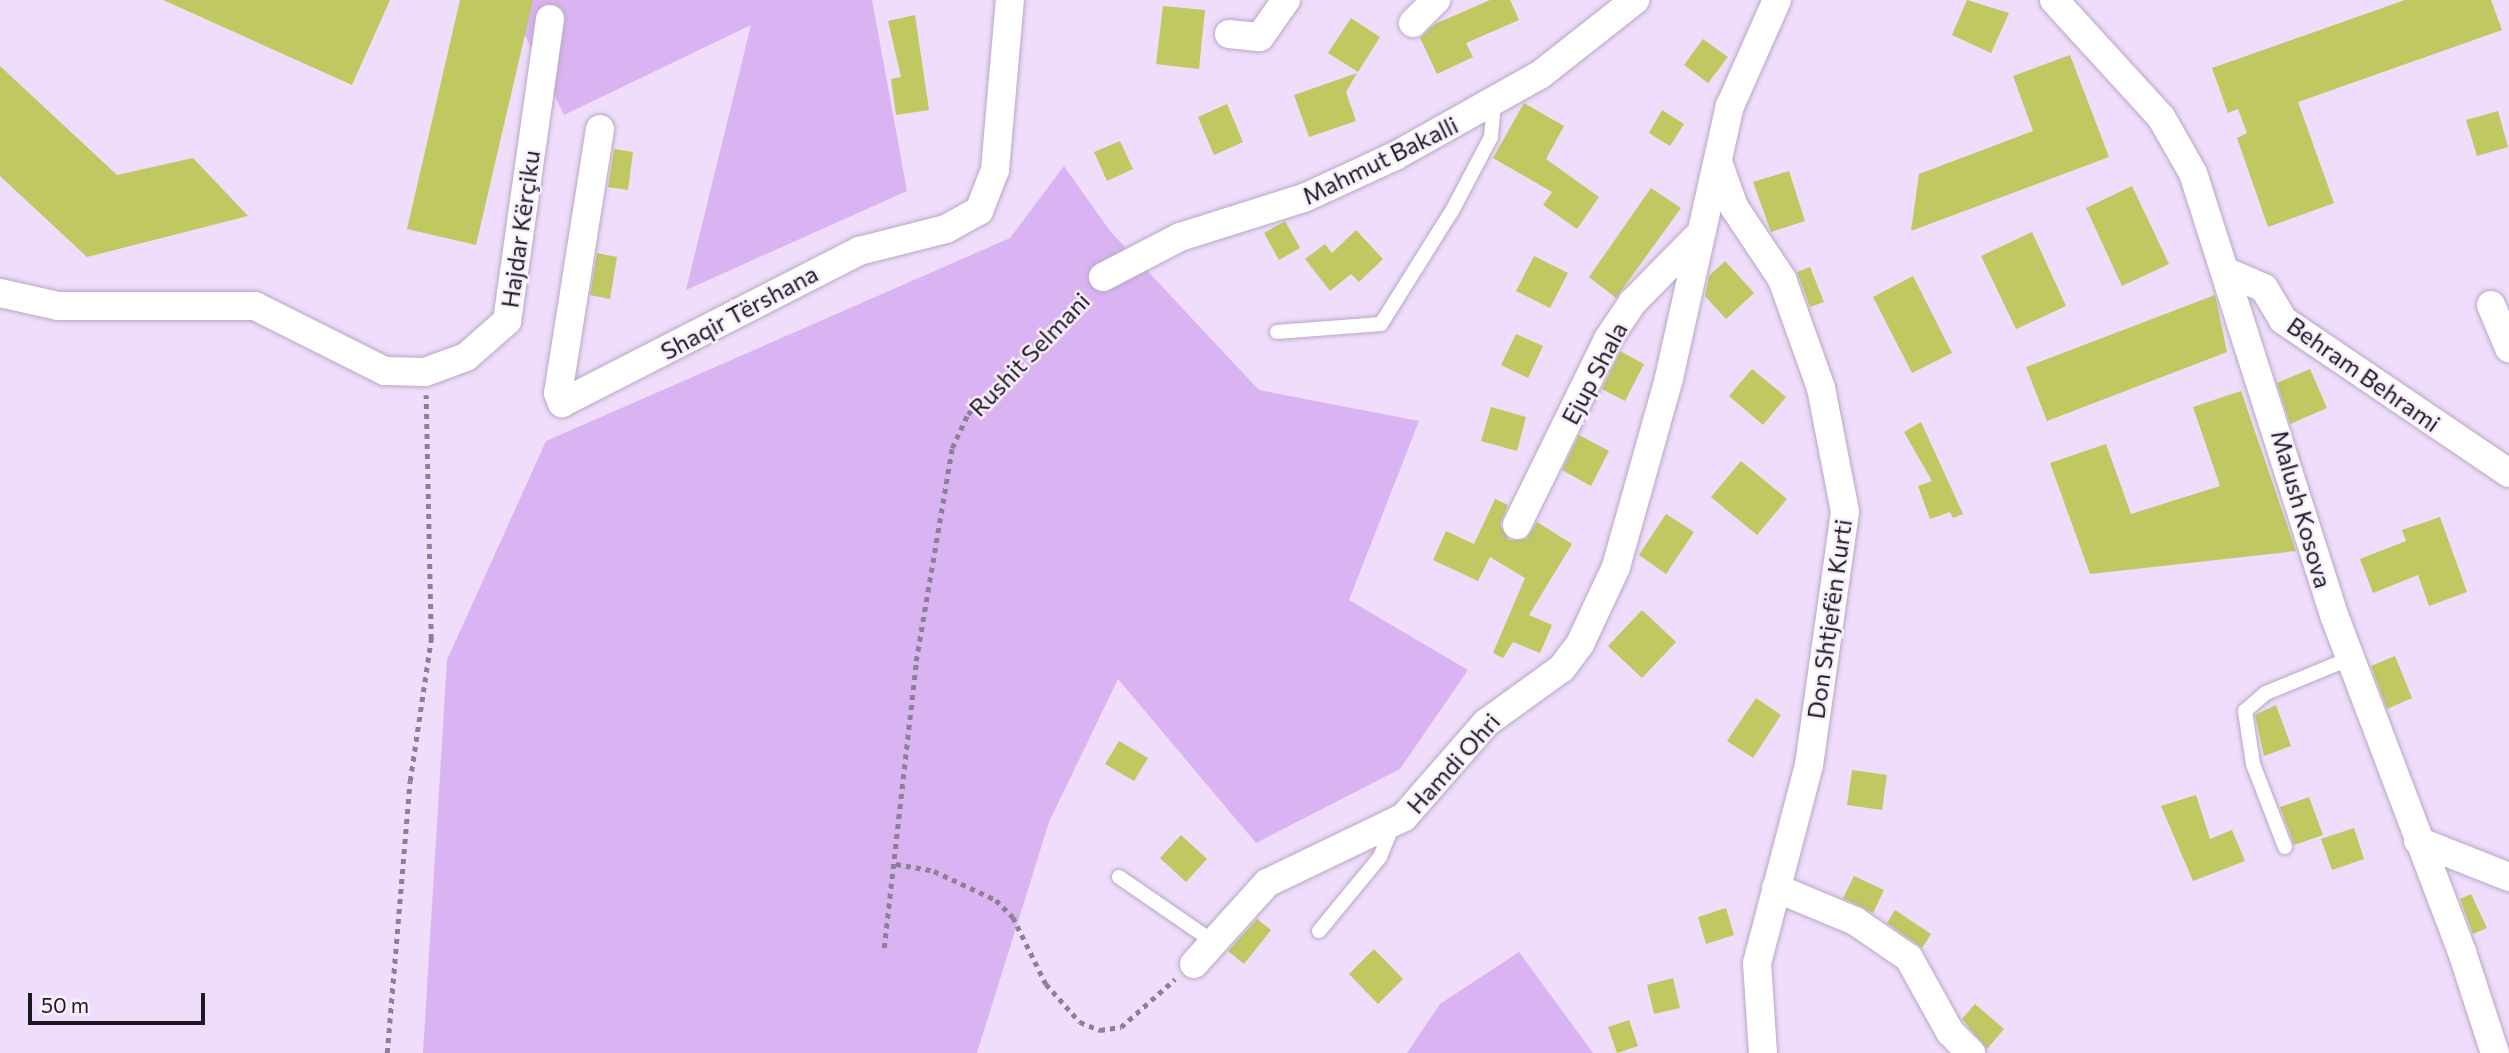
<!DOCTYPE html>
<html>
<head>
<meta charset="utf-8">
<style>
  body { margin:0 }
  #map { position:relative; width:2509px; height:1053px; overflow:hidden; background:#efddfb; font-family:Commissioner,sans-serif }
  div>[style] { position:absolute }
  .green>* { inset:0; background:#dab3f2 }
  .building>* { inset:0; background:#bfc861 }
  .path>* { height:4.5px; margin-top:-2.25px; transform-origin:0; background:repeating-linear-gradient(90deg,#8d8095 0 5px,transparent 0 10px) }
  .roads { filter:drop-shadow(0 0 2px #b9a8c4) drop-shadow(0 0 2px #b9a8c4) }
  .lane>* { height:14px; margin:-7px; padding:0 7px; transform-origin:7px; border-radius:7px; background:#fff }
  .street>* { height:28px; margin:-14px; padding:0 14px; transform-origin:14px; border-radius:14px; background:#fff }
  span { translate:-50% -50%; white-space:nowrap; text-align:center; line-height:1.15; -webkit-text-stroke:5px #f7effb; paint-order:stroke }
  .street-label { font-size:24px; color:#1d1721 }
  .scale { position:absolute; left:28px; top:993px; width:177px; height:32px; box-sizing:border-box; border:4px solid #1d1721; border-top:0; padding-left:9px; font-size:21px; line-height:24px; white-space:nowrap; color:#1d1721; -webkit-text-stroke:5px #f7effb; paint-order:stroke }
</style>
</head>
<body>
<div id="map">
  <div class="green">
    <i style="clip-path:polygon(508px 0,872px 0,907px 191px,686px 290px,751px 25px,564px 115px)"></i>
    <i style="clip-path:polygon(1064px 166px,1110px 231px,1259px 390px,1419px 421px,1349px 600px,1468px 670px,1400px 769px,1256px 843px,1118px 679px,1049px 822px,977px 1053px,423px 1053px,447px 660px,546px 441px,1010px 238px)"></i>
    <i style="clip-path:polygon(1519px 952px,1593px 1053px,1407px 1053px,1440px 1004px)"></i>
  </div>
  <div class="building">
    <i style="clip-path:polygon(163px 0,390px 0,352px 85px)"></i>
    <i style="clip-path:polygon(460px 0,533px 0,476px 245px,407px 229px)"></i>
    <i style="clip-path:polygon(1490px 0,1510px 0,1519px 20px,1466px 43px,1473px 57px,1437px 74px,1420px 38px,1435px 24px)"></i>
    <i style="clip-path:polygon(1967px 0,2009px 13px,1991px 53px,1952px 35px)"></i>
    <i style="clip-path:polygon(2405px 0,2491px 0,2502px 30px,2298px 102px,2334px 203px,2268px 227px,2237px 138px,2247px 133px,2238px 109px,2228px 113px,2212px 68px)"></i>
    <i style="clip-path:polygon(1163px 6px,1205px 10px,1199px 69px,1156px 64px)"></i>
    <i style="clip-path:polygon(915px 15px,929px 110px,896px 115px,891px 79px,901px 77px,888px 21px)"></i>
    <i style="clip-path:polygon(1351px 18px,1380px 37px,1358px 72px,1328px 53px)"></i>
    <i style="clip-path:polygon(1703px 39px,1728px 57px,1708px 83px,1684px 65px)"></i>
    <i style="clip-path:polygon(2070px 55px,2109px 157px,1911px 231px,1919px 174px,2033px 131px,2013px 76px)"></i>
    <i style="clip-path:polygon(0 66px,117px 175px,193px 158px,248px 216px,87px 257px,0 176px)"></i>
    <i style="clip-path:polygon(1357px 73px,1346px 92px,1356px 121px,1309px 137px,1294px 95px)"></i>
    <i style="clip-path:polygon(1524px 103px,1564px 126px,1546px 159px,1599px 197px,1577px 229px,1543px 205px,1552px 192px,1493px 158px)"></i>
    <i style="clip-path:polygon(1227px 104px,1243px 142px,1214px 155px,1198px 117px)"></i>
    <i style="clip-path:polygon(1662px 110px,1684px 124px,1670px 146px,1649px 133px)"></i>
    <i style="clip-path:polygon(2498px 111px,2508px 147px,2477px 156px,2466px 120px)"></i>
    <i style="clip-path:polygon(1120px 141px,1133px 169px,1107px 181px,1094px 152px)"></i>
    <i style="clip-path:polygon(614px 149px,633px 152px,628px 190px,608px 187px)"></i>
    <i style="clip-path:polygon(1789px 171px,1805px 221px,1771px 232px,1753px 182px)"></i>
    <i style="clip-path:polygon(2132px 186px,2169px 264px,2122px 286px,2086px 208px)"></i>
    <i style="clip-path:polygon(1651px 188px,1681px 208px,1616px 298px,1589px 277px)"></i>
    <i style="clip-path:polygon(1285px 221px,1300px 248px,1279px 260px,1264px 233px)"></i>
    <i style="clip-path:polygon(1356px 230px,1383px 259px,1359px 282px,1351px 274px,1330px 291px,1305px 259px,1325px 244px,1332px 253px)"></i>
    <i style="clip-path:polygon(2032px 232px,2066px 306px,2016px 329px,1981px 256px)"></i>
    <i style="clip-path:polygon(597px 253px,617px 257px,610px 299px,590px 295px)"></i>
    <i style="clip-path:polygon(1534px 256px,1568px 273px,1550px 308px,1516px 291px)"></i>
    <i style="clip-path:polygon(1725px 261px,1754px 293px,1726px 319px,1705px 296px,1709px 276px)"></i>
    <i style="clip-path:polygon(1810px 267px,1824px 302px,1810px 307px,1797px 272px)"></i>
    <i style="clip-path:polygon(1913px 276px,1952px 353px,1912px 373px,1873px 297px)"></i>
    <i style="clip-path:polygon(2215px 295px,2227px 352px,2047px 421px,2026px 367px)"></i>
    <i style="clip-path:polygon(1516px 334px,1543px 346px,1528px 378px,1501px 365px)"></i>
    <i style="clip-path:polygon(1620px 351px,1644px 364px,1625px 401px,1602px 389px)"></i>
    <i style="clip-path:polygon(1752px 369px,1786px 397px,1763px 425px,1729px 396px)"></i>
    <i style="clip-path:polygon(2310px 369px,2327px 408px,2290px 424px,2277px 383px)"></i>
    <i style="clip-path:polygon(2241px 391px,2296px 551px,2090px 574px,2050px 463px,2106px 444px,2131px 514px,2220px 486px,2193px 407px)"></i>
    <i style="clip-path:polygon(1491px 407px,1526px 417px,1517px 451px,1481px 441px)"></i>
    <i style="clip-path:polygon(1921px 422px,1963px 514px,1953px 518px,1950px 512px,1930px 519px,1918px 486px,1932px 481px,1904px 432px)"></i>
    <i style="clip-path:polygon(1579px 435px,1609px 451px,1591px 486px,1562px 470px)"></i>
    <i style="clip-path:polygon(1741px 461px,1787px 499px,1757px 535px,1711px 497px)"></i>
    <i style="clip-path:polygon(1495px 499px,1508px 505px,1500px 525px,1509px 540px,1526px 539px,1537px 522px,1572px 544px,1529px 615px,1552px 625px,1540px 653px,1513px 642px,1503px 658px,1493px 653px,1525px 578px,1490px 557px,1478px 581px,1433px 560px,1446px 531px,1474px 544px)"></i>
    <i style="clip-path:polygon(1666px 514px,1694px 532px,1666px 574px,1639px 555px)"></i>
    <i style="clip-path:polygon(2440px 517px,2467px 592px,2429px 606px,2418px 575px,2373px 593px,2360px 559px,2406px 541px,2402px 530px)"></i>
    <i style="clip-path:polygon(1642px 610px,1676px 642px,1642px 678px,1608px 646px)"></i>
    <i style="clip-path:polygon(2395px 656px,2412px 698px,2387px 709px,2371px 666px)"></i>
    <i style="clip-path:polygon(1756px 698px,1781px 715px,1753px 758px,1727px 741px)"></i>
    <i style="clip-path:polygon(2276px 705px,2291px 746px,2264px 756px,2255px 715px)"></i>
    <i style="clip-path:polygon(1119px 741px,1148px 758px,1134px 781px,1105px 764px)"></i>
    <i style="clip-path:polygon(1852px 770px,1887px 775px,1882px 810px,1847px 805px)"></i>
    <i style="clip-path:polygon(2196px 795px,2210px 839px,2232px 830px,2245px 861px,2193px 881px,2161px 806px)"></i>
    <i style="clip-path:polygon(2309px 797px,2323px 835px,2294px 845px,2280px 807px)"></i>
    <i style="clip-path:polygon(2354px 828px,2364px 859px,2332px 870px,2321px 839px)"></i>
    <i style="clip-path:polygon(1181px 835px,1207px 859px,1186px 882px,1160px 858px)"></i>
    <i style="clip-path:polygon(1854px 876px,1884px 890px,1873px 913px,1843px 898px)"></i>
    <i style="clip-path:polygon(2471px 894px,2487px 928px,2473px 934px,2460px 899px)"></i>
    <i style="clip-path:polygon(1726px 908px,1734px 935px,1706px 944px,1698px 917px)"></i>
    <i style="clip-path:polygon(1895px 910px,1931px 934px,1922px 948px,1887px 923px)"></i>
    <i style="clip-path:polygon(1257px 919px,1271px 930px,1244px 964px,1228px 951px)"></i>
    <i style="clip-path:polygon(1374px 949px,1403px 979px,1378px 1004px,1349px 974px)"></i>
    <i style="clip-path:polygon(1673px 978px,1680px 1008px,1654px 1014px,1647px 985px)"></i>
    <i style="clip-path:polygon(1975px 1004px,2004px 1029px,1987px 1049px,1962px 1019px)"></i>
    <i style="clip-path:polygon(1629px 1020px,1638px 1046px,1617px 1053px,1608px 1027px)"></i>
  </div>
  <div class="path">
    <i style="left:896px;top:864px;width:39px;rotate:10deg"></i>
    <i style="left:934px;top:871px;width:68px;rotate:25.1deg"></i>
    <i style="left:996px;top:900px;width:24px;rotate:45deg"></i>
    <i style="left:1013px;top:917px;width:75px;rotate:63.8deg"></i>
    <i style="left:1046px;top:984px;width:51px;rotate:48.2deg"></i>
    <i style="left:1080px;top:1022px;width:22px;rotate:22deg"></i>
    <i style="left:1100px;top:1030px;width:21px;rotate:-8deg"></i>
    <i style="left:1121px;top:1027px;width:72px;rotate:-41.6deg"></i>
    <i style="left:884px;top:948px;width:289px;rotate:-83.6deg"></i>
    <i style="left:916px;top:661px;width:216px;rotate:-80.4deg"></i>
    <i style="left:952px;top:448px;width:38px;rotate:-65deg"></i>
    <i style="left:968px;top:414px;width:170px;rotate:-45.5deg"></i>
    <i style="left:387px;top:1053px;width:273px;rotate:-85.2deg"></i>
    <i style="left:410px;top:781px;width:144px;rotate:-81.6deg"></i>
    <i style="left:431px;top:639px;width:244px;rotate:-91.2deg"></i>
  </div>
  <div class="roads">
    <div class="lane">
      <i style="left:1277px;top:332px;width:104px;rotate:-4.4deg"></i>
      <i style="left:1381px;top:324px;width:133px;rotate:-57.9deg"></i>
      <i style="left:1452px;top:211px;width:84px;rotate:-62.2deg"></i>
      <i style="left:1491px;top:137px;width:35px;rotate:-85deg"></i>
      <i style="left:2285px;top:847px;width:89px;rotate:-111.1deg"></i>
      <i style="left:2253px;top:764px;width:54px;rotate:-98.6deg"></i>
      <i style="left:2245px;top:711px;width:28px;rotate:-41deg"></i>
      <i style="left:2266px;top:693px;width:90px;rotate:-22.3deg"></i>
      <i style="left:1119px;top:877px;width:113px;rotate:34.5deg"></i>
      <i style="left:1319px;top:931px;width:96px;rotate:-50.5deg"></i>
      <i style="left:1380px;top:857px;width:35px;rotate:-68deg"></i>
    </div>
    <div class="street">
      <i style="left:2054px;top:0;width:159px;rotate:47.6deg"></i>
      <i style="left:2161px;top:117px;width:64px;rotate:60.3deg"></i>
      <i style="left:2193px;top:173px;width:464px;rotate:72.3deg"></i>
      <i style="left:2334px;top:615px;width:360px;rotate:69.2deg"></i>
      <i style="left:2462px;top:952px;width:106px;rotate:71.9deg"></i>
      <i style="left:1413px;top:23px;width:33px;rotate:-45deg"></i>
      <i style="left:1229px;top:34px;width:31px;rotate:6deg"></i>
      <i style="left:1260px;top:37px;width:45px;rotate:-54.9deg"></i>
      <i style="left:600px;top:129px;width:267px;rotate:99deg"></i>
      <i style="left:558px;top:393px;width:11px;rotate:68deg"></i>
      <i style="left:562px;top:403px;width:334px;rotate:-27.1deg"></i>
      <i style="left:859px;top:251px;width:90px;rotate:-14.2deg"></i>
      <i style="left:946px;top:229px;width:38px;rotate:-29deg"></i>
      <i style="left:979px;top:211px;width:44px;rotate:-68.7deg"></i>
      <i style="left:995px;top:170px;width:171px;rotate:-85deg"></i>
      <i style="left:1718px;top:162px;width:48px;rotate:70.4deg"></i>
      <i style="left:1734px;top:207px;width:87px;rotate:56.3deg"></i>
      <i style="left:1782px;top:279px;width:116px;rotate:70.3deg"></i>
      <i style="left:1821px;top:388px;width:126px;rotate:79deg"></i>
      <i style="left:1845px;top:512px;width:256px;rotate:98.1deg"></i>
      <i style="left:1809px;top:765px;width:205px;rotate:104.7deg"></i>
      <i style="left:1757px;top:963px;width:90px;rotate:86.2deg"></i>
      <i style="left:2227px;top:272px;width:40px;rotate:23.4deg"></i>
      <i style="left:2264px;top:288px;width:37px;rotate:59deg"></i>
      <i style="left:2283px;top:320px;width:273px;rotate:34.1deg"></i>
      <i style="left:1103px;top:277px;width:87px;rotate:-27.5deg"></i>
      <i style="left:1180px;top:237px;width:130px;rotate:-17.5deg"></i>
      <i style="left:1304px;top:198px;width:100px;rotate:-24.8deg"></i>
      <i style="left:1395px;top:156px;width:167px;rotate:-29.3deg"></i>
      <i style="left:1541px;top:74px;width:120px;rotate:-38.2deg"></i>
      <i style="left:0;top:293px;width:59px;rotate:12.6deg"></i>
      <i style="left:58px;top:306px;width:197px"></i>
      <i style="left:255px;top:306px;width:145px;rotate:26.6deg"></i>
      <i style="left:385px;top:371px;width:40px;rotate:1.4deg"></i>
      <i style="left:425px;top:372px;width:44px;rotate:-20.1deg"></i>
      <i style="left:466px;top:357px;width:55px;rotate:-41.3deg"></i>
      <i style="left:507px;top:321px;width:305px;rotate:-81.9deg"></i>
      <i style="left:2491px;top:305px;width:47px;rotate:67.3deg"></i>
      <i style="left:1517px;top:525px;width:207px;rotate:-63.9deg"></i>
      <i style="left:1608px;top:339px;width:45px;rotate:-56deg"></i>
      <i style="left:1633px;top:302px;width:90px;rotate:-45.5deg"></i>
      <i style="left:2418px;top:841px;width:98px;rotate:21.6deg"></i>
      <i style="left:1776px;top:888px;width:86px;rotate:22.7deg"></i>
      <i style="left:1855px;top:921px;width:65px;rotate:34.4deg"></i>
      <i style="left:1909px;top:958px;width:85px;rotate:61deg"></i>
      <i style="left:1950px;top:1032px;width:30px;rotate:45deg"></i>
      <i style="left:1194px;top:964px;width:109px;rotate:-48deg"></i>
      <i style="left:1267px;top:883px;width:152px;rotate:-25.7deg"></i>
      <i style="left:1404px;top:817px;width:125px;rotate:-48.9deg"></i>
      <i style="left:1486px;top:723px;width:94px;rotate:-35.9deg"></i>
      <i style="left:1562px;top:668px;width:30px;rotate:-53deg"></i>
      <i style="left:1580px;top:644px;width:85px;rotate:-64.9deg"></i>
      <i style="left:1616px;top:567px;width:196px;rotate:-74.3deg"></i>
      <i style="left:1669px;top:378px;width:279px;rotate:-77.4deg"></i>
      <i style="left:1730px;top:106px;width:116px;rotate:-66.1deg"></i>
    </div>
  </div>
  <div class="street-label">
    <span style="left:1380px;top:160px;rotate:-26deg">Mahmut Bakalli</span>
    <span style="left:520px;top:229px;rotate:-82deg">Hajdar Kërçiku</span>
    <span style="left:739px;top:312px;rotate:-28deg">Shaqir Tërshana</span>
    <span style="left:1029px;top:354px;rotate:-46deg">Rushit Selmani</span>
    <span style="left:1594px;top:373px;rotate:-62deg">Ejup Shala</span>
    <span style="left:2364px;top:374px;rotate:35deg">Behram Behrami</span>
    <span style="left:2302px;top:509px;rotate:74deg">Malush Kosova</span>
    <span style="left:1829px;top:619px;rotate:-82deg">Don Shtjefën Kurti</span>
    <span style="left:1453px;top:763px;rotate:-48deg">Hamdi Ohri</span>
  </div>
  <div class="scale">50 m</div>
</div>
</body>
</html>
